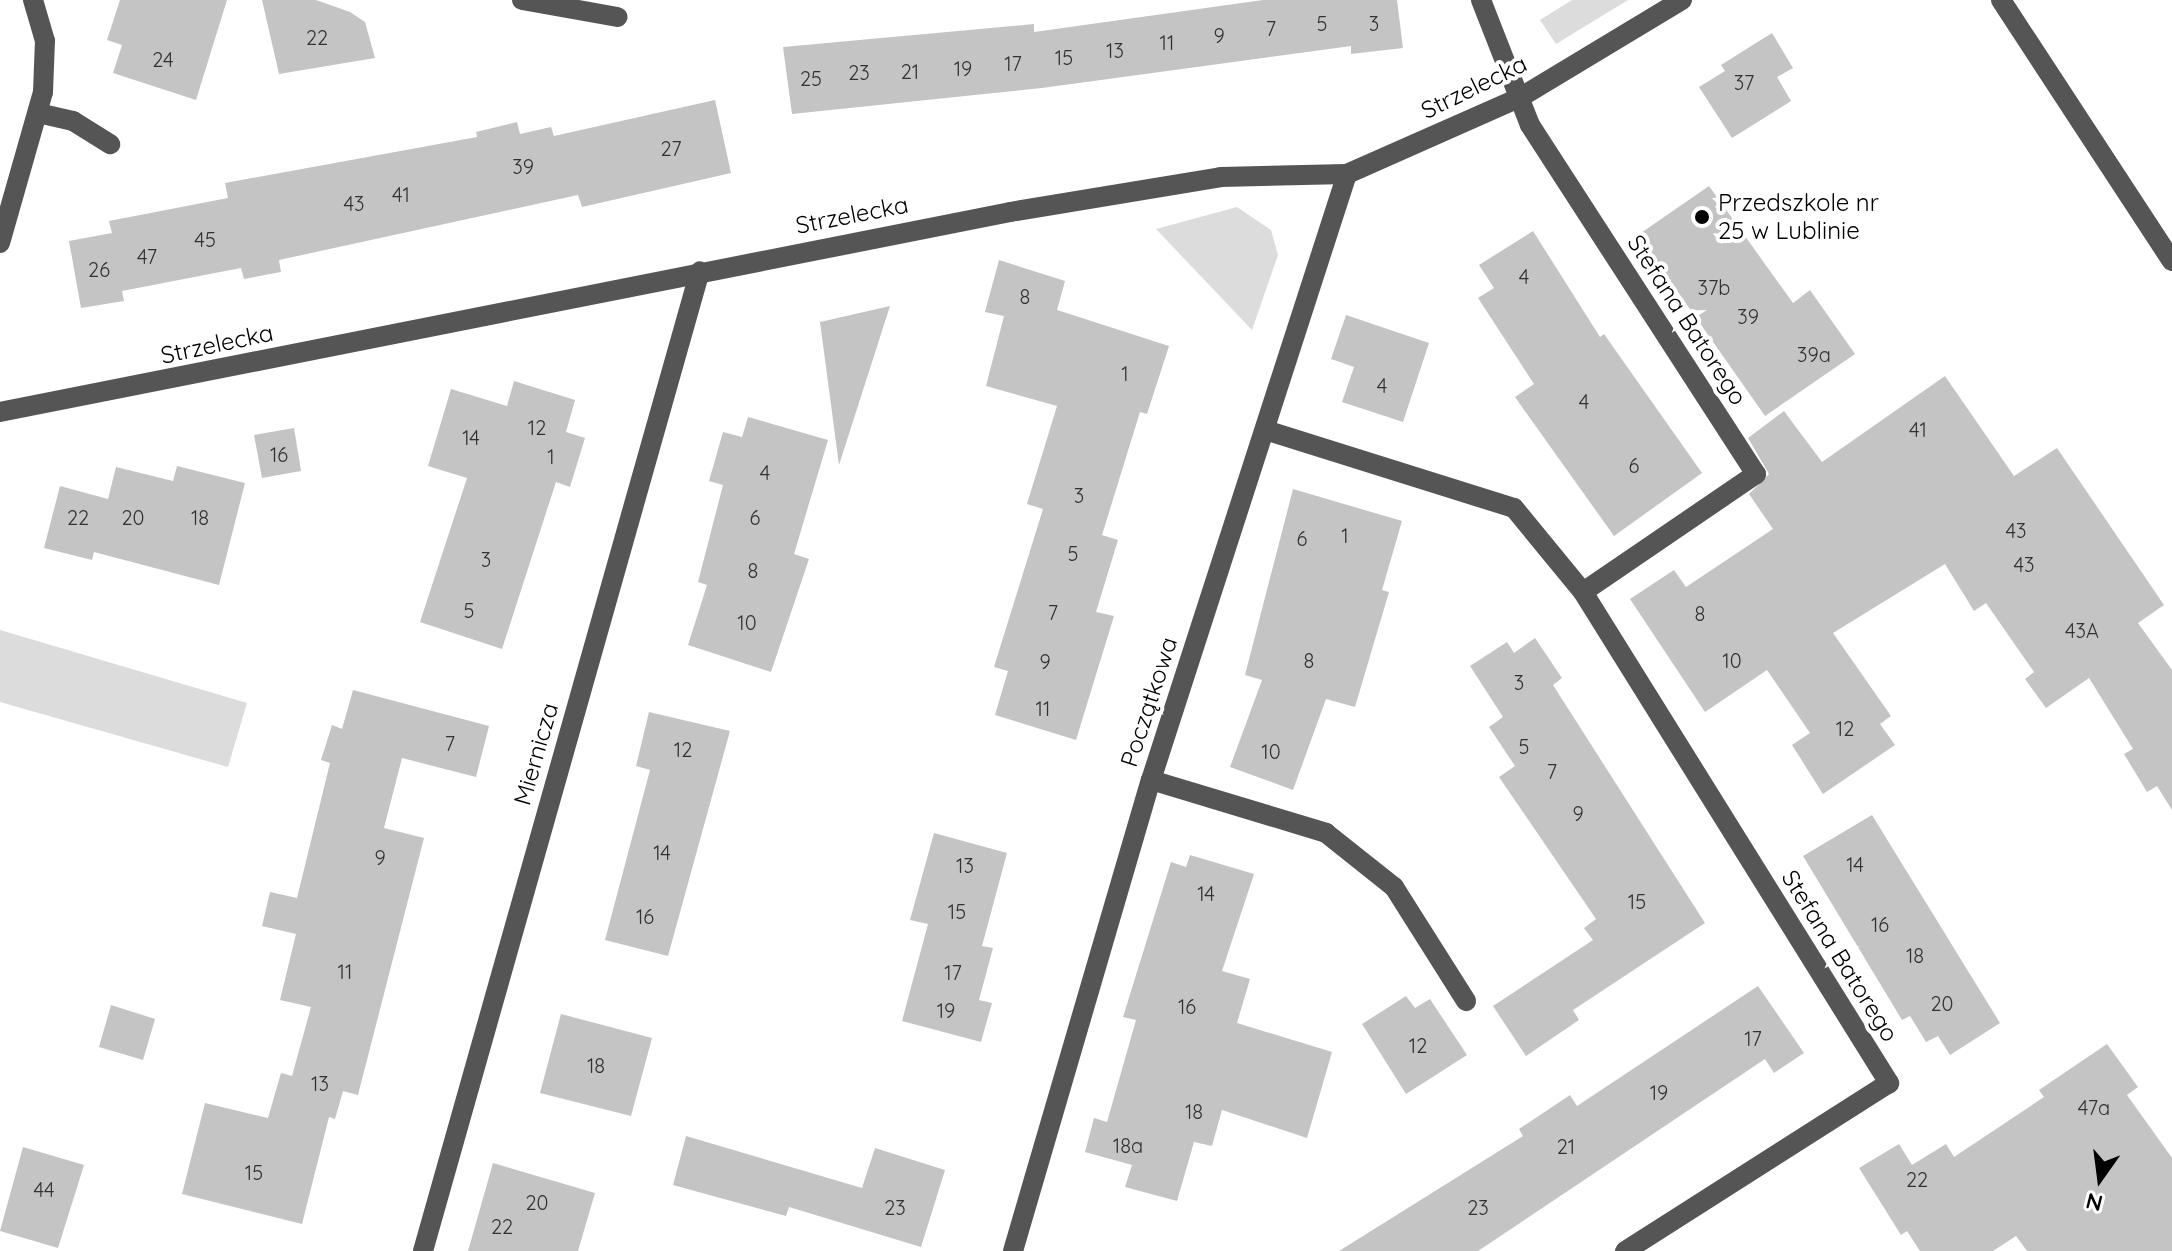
<!DOCTYPE html>
<html>
<head>
<meta charset="utf-8">
<style>
  body { margin:0 }
  #map { position:relative; width:2172px; height:1251px; overflow:hidden; background:#fff; font-family:Quicksand,sans-serif }
  div>[style] { position:absolute }
  .green>* { inset:0; background:#dcdcdc }
  .building>* { inset:0; background:#c4c4c4 }
  .minor>* { height:20px; margin:-10px; padding:0 10px; transform-origin:10px; border-radius:10px; background:#555 }
  .dots>* { width:22px; height:22px; translate:-50% -50%; box-sizing:border-box; border:4px solid #fff; border-radius:50% }
  span { translate:-50% -50%; white-space:nowrap; text-align:center; line-height:1.15; -webkit-text-stroke:8px #fff; paint-order:stroke }
  .number-label { font-size:20px; color:#313131 }
  .number-label span { -webkit-text-stroke-width:0 }
  .street-label { font-size:24px; color:#000 }
  .poi-label { font-size:24px; color:#000 }
  .left { translate:0 -50%; text-align:left }
  .north { position:absolute; left:2060px; top:1139px; width:80px; height:80px; -webkit-text-stroke:6px #fff; paint-order:stroke; rotate:194deg; font-size:22px; font-weight:700; line-height:32px; text-align:center; color:#000 }
  .north::after { content:''; display:block; margin:auto; width:28px; height:36px; background:#000; clip-path:polygon(50% 0,100% 100%,50% 72%,0 100%) }
</style>
</head>
<body>
<div id="map">
  <div class="green">
    <i style="clip-path:polygon(1572px 0,1628px 0,1556px 44px,1540px 20px)"></i>
    <i style="clip-path:polygon(1237px 207px,1271px 230px,1278px 255px,1252px 330px,1156px 229px)"></i>
    <i style="clip-path:polygon(0 630px,247px 703px,228px 767px,0 702px)"></i>
  </div>
  <div class="building">
    <i style="clip-path:polygon(120px 0,227px 0,196px 100px,113px 73px,122px 45px,107px 40px)"></i>
    <i style="clip-path:polygon(262px 0,316px 0,350px 12px,365px 22px,375px 58px,279px 74px)"></i>
    <i style="clip-path:polygon(1263px 0,1397px 0,1403px 48px,1351px 54px,1351px 46px,1042px 88px,792px 114px,783px 47px,1034px 24px,1034px 32px)"></i>
    <i style="clip-path:polygon(1772px 33px,1793px 68px,1777px 77px,1791px 101px,1732px 138px,1699px 87px,1725px 71px,1721px 65px)"></i>
    <i style="clip-path:polygon(715px 100px,731px 173px,582px 207px,578px 195px,279px 260px,281px 272px,244px 279px,241px 268px,122px 291px,124px 301px,81px 308px,69px 241px,112px 233px,109px 221px,228px 198px,225px 183px,477px 137px,476px 132px,517px 122px,520px 134px,551px 127px,554px 136px)"></i>
    <i style="clip-path:polygon(1709px 186px,1793px 303px,1810px 290px,1855px 354px,1765px 416px,1638px 235px)"></i>
    <i style="clip-path:polygon(1533px 231px,1600px 337px,1604px 334px,1702px 473px,1614px 536px,1515px 397px,1534px 384px,1478px 298px,1494px 288px,1479px 265px)"></i>
    <i style="clip-path:polygon(999px 260px,1065px 281px,1057px 310px,1169px 346px,1147px 414px,1140px 412px,1102px 535px,1118px 540px,1096px 612px,1114px 616px,1076px 740px,995px 715px,1008px 671px,994px 667px,1043px 509px,1027px 504px,1057px 406px,986px 386px,1004px 316px,985px 312px)"></i>
    <i style="clip-path:polygon(890px 306px,839px 465px,820px 322px)"></i>
    <i style="clip-path:polygon(1346px 315px,1429px 343px,1403px 422px,1342px 402px,1354px 367px,1331px 359px)"></i>
    <i style="clip-path:polygon(1945px 376px,2014px 476px,2057px 448px,2164px 605px,2138px 623px,2172px 670px,2172px 810px,2157px 786px,2147px 792px,2124px 754px,2133px 749px,2089px 678px,2046px 708px,2025px 679px,2034px 672px,1986px 603px,1974px 611px,1945px 564px,1833px 633px,1891px 716px,1880px 724px,1895px 745px,1823px 794px,1792px 745px,1810px 733px,1767px 670px,1705px 712px,1630px 599px,1674px 570px,1686px 587px,1773px 529px,1749px 494px,1769px 474px,1748px 438px,1784px 411px,1822px 462px)"></i>
    <i style="clip-path:polygon(514px 381px,575px 400px,566px 432px,585px 438px,570px 487px,556px 482px,502px 649px,420px 622px,467px 478px,428px 466px,451px 389px,507px 406px)"></i>
    <i style="clip-path:polygon(748px 417px,828px 440px,794px 554px,809px 559px,771px 672px,688px 645px,707px 585px,698px 582px,723px 485px,709px 481px,723px 432px,742px 437px)"></i>
    <i style="clip-path:polygon(294px 428px,301px 471px,262px 478px,254px 435px)"></i>
    <i style="clip-path:polygon(177px 466px,245px 483px,219px 585px,94px 552px,92px 560px,44px 548px,60px 486px,108px 499px,116px 467px,173px 481px)"></i>
    <i style="clip-path:polygon(1293px 489px,1402px 521px,1382px 590px,1389px 592px,1355px 707px,1326px 699px,1293px 790px,1230px 767px,1262px 680px,1245px 675px)"></i>
    <i style="clip-path:polygon(1535px 638px,1562px 678px,1553px 685px,1705px 923px,1573px 1010px,1579px 1020px,1526px 1056px,1493px 1006px,1593px 940px,1584px 928px,1596px 919px,1499px 777px,1515px 766px,1489px 727px,1503px 717px,1470px 666px,1507px 642px,1514px 653px)"></i>
    <i style="clip-path:polygon(353px 690px,489px 726px,476px 777px,402px 758px,384px 828px,424px 838px,358px 1095px,343px 1091px,335px 1119px,329px 1117px,302px 1224px,182px 1194px,205px 1103px,268px 1118px,281px 1073px,292px 1076px,311px 1007px,280px 1000px,296px 934px,262px 926px,270px 892px,297px 898px,330px 763px,321px 760px,332px 725px,342px 729px)"></i>
    <i style="clip-path:polygon(649px 712px,730px 731px,668px 956px,605px 940px,650px 770px,636px 766px)"></i>
    <i style="clip-path:polygon(1872px 815px,2000px 1023px,1950px 1055px,1938px 1036px,1926px 1042px,1910px 1016px,1902px 1020px,1803px 856px)"></i>
    <i style="clip-path:polygon(934px 833px,1007px 853px,982px 946px,993px 948px,979px 1000px,992px 1003px,981px 1042px,902px 1021px,928px 924px,910px 920px)"></i>
    <i style="clip-path:polygon(1190px 855px,1254px 874px,1222px 971px,1250px 979px,1237px 1023px,1332px 1052px,1307px 1138px,1222px 1110px,1212px 1146px,1194px 1142px,1177px 1201px,1125px 1187px,1132px 1165px,1085px 1152px,1094px 1118px,1107px 1122px,1136px 1020px,1123px 1017px,1171px 862px,1186px 867px)"></i>
    <i style="clip-path:polygon(1758px 986px,1804px 1053px,1774px 1073px,1765px 1059px,1478px 1251px,1339px 1251px,1523px 1136px,1519px 1129px,1570px 1095px,1577px 1106px)"></i>
    <i style="clip-path:polygon(1406px 996px,1415px 1008px,1430px 999px,1467px 1055px,1406px 1094px,1362px 1024px)"></i>
    <i style="clip-path:polygon(111px 1005px,155px 1019px,143px 1060px,99px 1047px)"></i>
    <i style="clip-path:polygon(561px 1014px,652px 1038px,631px 1116px,540px 1093px)"></i>
    <i style="clip-path:polygon(2107px 1044px,2138px 1087px,2127px 1095px,2172px 1158px,2172px 1251px,2027px 1251px,2016px 1236px,1993px 1251px,1920px 1251px,1907px 1231px,1901px 1235px,1859px 1168px,1899px 1144px,1912px 1165px,1946px 1144px,1954px 1157px,2044px 1097px,2039px 1090px)"></i>
    <i style="clip-path:polygon(686px 1136px,862px 1188px,875px 1148px,945px 1170px,921px 1247px,789px 1207px,786px 1216px,673px 1185px)"></i>
    <i style="clip-path:polygon(23px 1147px,84px 1165px,58px 1248px,0 1231px)"></i>
    <i style="clip-path:polygon(493px 1163px,595px 1193px,578px 1251px,468px 1251px)"></i>
  </div>
  <div class="minor">
    <i style="left:522px;top:0;width:97px;rotate:10.1deg"></i>
    <i style="left:1481px;top:0;width:134px;rotate:68.6deg"></i>
    <i style="left:1530px;top:125px;width:416px;rotate:57.1deg"></i>
    <i style="left:1756px;top:474px;width:209px;rotate:145.7deg"></i>
    <i style="left:2001px;top:0;width:312px;rotate:56.8deg"></i>
    <i style="left:38px;top:113px;width:36px;rotate:13deg"></i>
    <i style="left:73px;top:121px;width:44px;rotate:31.9deg"></i>
    <i style="left:0;top:243px;width:157px;rotate:-74.1deg"></i>
    <i style="left:43px;top:92px;width:51px;rotate:-87.8deg"></i>
    <i style="left:45px;top:41px;width:43px;rotate:-106.3deg"></i>
    <i style="left:0;top:412px;width:1030px;rotate:-11.2deg"></i>
    <i style="left:1010px;top:212px;width:214px;rotate:-9.4deg"></i>
    <i style="left:1221px;top:177px;width:126px;rotate:-1.4deg"></i>
    <i style="left:1347px;top:174px;width:190px;rotate:-23.9deg"></i>
    <i style="left:1521px;top:97px;width:188px;rotate:-31.1deg"></i>
    <i style="left:1265px;top:430px;width:261px;rotate:17.4deg"></i>
    <i style="left:1514px;top:508px;width:109px;rotate:50.6deg"></i>
    <i style="left:1583px;top:592px;width:579px;rotate:58.07deg"></i>
    <i style="left:1889px;top:1083px;width:313px;rotate:147.5deg"></i>
    <i style="left:1151px;top:780px;width:183px;rotate:16.8deg"></i>
    <i style="left:1326px;top:833px;width:87px;rotate:38.5deg"></i>
    <i style="left:1394px;top:887px;width:135px;rotate:57.7deg"></i>
    <i style="left:423px;top:1251px;width:1018px;rotate:-74.22deg"></i>
    <i style="left:1013px;top:1251px;width:491px;rotate:-73.7deg"></i>
    <i style="left:1151px;top:780px;width:637px;rotate:-72.08deg"></i>
  </div>
  <div class="dots">
    <i style="left:1702px;top:217px;background:#000"></i>
  </div>
  <div class="number-label">
    <span style="left:1322px;top:23px">5</span>
    <span style="left:1374px;top:23px">3</span>
    <span style="left:1271px;top:28px">7</span>
    <span style="left:1219px;top:35px">9</span>
    <span style="left:317px;top:37px">22</span>
    <span style="left:1167px;top:42px">11</span>
    <span style="left:1115px;top:50px">13</span>
    <span style="left:1064px;top:57px">15</span>
    <span style="left:163px;top:59px">24</span>
    <span style="left:1013px;top:63px">17</span>
    <span style="left:963px;top:68px">19</span>
    <span style="left:910px;top:71px">21</span>
    <span style="left:859px;top:72px">23</span>
    <span style="left:811px;top:78px">25</span>
    <span style="left:1744px;top:82px">37</span>
    <span style="left:671px;top:148px">27</span>
    <span style="left:523px;top:166px">39</span>
    <span style="left:401px;top:194px">41</span>
    <span style="left:354px;top:203px">43</span>
    <span style="left:205px;top:239px">45</span>
    <span style="left:147px;top:256px">47</span>
    <span style="left:99px;top:269px">26</span>
    <span style="left:1524px;top:276px">4</span>
    <span style="left:1714px;top:287px">37b</span>
    <span style="left:1025px;top:296px">8</span>
    <span style="left:1748px;top:316px">39</span>
    <span style="left:1814px;top:354px">39a</span>
    <span style="left:1125px;top:373px">1</span>
    <span style="left:1382px;top:385px">4</span>
    <span style="left:1584px;top:401px">4</span>
    <span style="left:537px;top:427px">12</span>
    <span style="left:1918px;top:429px">41</span>
    <span style="left:471px;top:437px">14</span>
    <span style="left:279px;top:454px">16</span>
    <span style="left:551px;top:456px">1</span>
    <span style="left:1634px;top:465px">6</span>
    <span style="left:765px;top:472px">4</span>
    <span style="left:1079px;top:495px">3</span>
    <span style="left:78px;top:517px">22</span>
    <span style="left:133px;top:517px">20</span>
    <span style="left:200px;top:517px">18</span>
    <span style="left:755px;top:517px">6</span>
    <span style="left:2016px;top:530px">43</span>
    <span style="left:1345px;top:535px">1</span>
    <span style="left:1302px;top:538px">6</span>
    <span style="left:1073px;top:553px">5</span>
    <span style="left:486px;top:559px">3</span>
    <span style="left:2024px;top:564px">43</span>
    <span style="left:753px;top:570px">8</span>
    <span style="left:469px;top:610px">5</span>
    <span style="left:1053px;top:612px">7</span>
    <span style="left:1700px;top:613px">8</span>
    <span style="left:747px;top:622px">10</span>
    <span style="left:2082px;top:630px">43A</span>
    <span style="left:1309px;top:660px">8</span>
    <span style="left:1732px;top:660px">10</span>
    <span style="left:1045px;top:661px">9</span>
    <span style="left:1519px;top:682px">3</span>
    <span style="left:1043px;top:708px">11</span>
    <span style="left:1845px;top:728px">12</span>
    <span style="left:450px;top:743px">7</span>
    <span style="left:1524px;top:746px">5</span>
    <span style="left:683px;top:749px">12</span>
    <span style="left:1271px;top:751px">10</span>
    <span style="left:1552px;top:771px">7</span>
    <span style="left:1578px;top:813px">9</span>
    <span style="left:662px;top:852px">14</span>
    <span style="left:380px;top:857px">9</span>
    <span style="left:1855px;top:864px">14</span>
    <span style="left:965px;top:865px">13</span>
    <span style="left:1206px;top:893px">14</span>
    <span style="left:1637px;top:901px">15</span>
    <span style="left:957px;top:911px">15</span>
    <span style="left:645px;top:916px">16</span>
    <span style="left:1880px;top:924px">16</span>
    <span style="left:1915px;top:955px">18</span>
    <span style="left:345px;top:971px">11</span>
    <span style="left:953px;top:972px">17</span>
    <span style="left:1942px;top:1003px">20</span>
    <span style="left:1187px;top:1006px">16</span>
    <span style="left:946px;top:1010px">19</span>
    <span style="left:1753px;top:1038px">17</span>
    <span style="left:1418px;top:1045px">12</span>
    <span style="left:596px;top:1065px">18</span>
    <span style="left:320px;top:1083px">13</span>
    <span style="left:1659px;top:1092px">19</span>
    <span style="left:2094px;top:1107px">47a</span>
    <span style="left:1194px;top:1111px">18</span>
    <span style="left:1128px;top:1145px">18a</span>
    <span style="left:1566px;top:1146px">21</span>
    <span style="left:254px;top:1172px">15</span>
    <span style="left:1917px;top:1179px">22</span>
    <span style="left:44px;top:1189px">44</span>
    <span style="left:537px;top:1202px">20</span>
    <span style="left:895px;top:1207px">23</span>
    <span style="left:1478px;top:1207px">23</span>
    <span style="left:502px;top:1226px">22</span>
  </div>
  <div class="street-label">
    <span style="left:1474px;top:87px;rotate:-26deg">Strzelecka</span>
    <span style="left:852px;top:215px;rotate:-11deg">Strzelecka</span>
    <span style="left:1687px;top:320px;rotate:57deg">Stefana Batorego</span>
    <span style="left:217px;top:344px;rotate:-12deg">Strzelecka</span>
    <span style="left:1149px;top:702px;rotate:-72deg">Początkowa</span>
    <span style="left:536px;top:754px;rotate:-74deg">Miernicza</span>
    <span style="left:1840px;top:956px;rotate:58deg">Stefana Batorego</span>
  </div>
  <div class="poi-label">
    <span class="left" style="left:1718px;top:217px">Przedszkole nr<br>25 w Lublinie</span>
  </div>
  <div class="north">N</div>
</div>
</body>
</html>
